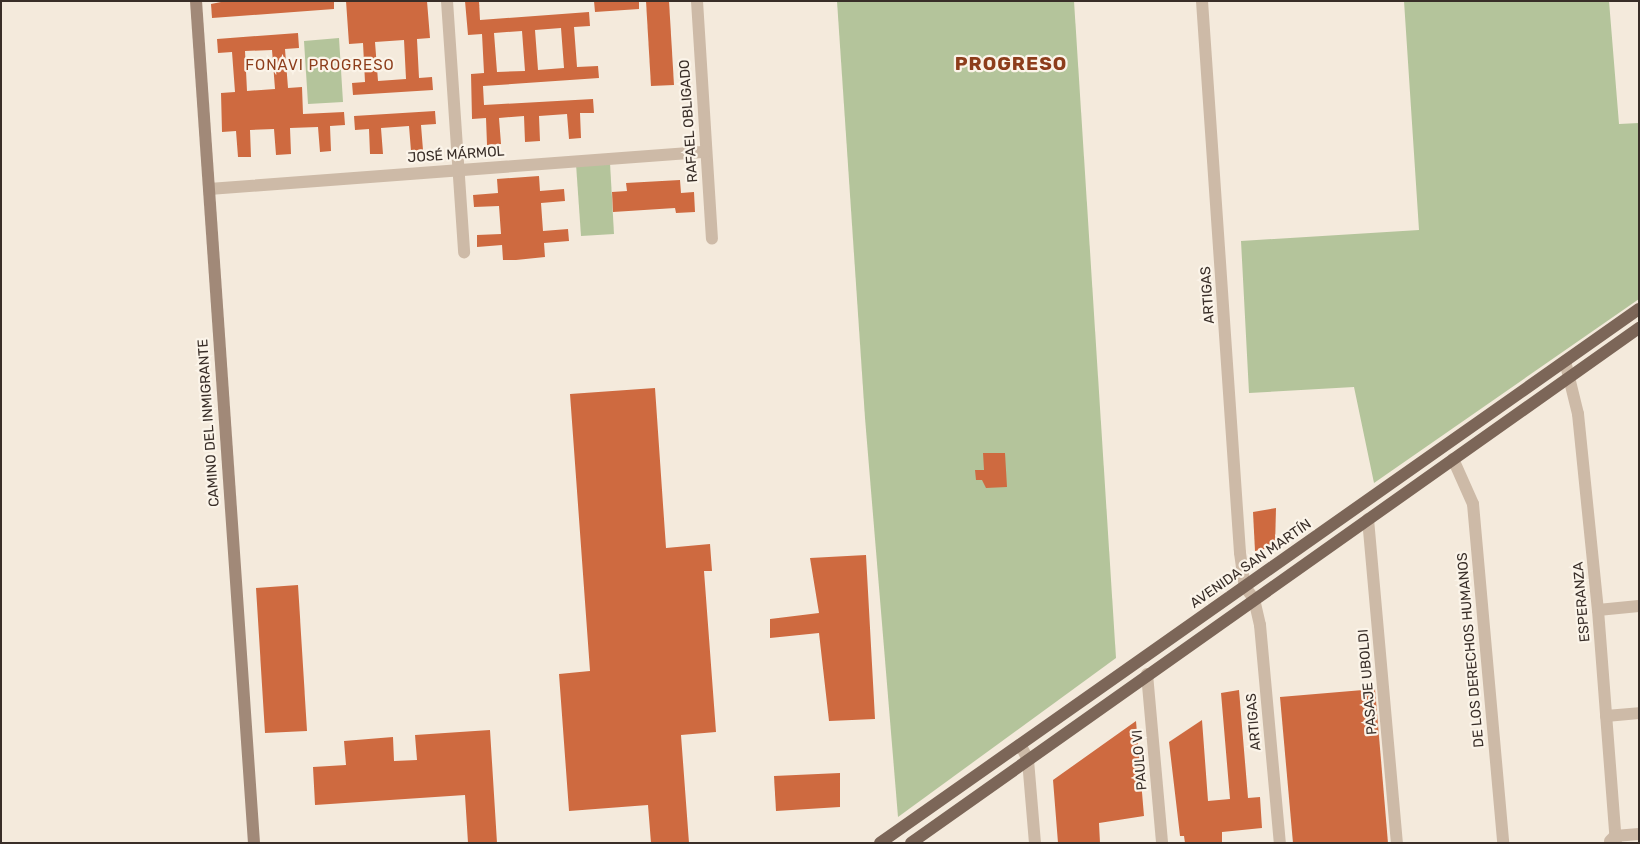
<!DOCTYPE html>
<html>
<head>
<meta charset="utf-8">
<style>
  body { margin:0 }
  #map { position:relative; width:1640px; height:844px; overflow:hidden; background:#f4eadc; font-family:Rubik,sans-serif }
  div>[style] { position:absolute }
  .green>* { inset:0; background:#b4c49b }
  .building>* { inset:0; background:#ce6a40 }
  .minor>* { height:12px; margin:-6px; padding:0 6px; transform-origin:6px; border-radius:6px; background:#cdbaa7 }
  .tertiary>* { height:12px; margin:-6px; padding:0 6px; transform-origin:6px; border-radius:6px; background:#cdbaa7 }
  .secondary>* { height:12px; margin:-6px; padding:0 6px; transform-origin:6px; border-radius:6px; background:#a18978 }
  .primary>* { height:12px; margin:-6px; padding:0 6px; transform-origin:6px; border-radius:6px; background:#7c6658 }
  span { translate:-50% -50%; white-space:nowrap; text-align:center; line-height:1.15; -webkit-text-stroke:4.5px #fbf4e9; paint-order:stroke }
  .street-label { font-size:14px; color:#392e28 }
  .neighbourhood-label { font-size:15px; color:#8d3d1b; letter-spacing:1px }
  .district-label { font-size:19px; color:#8d3d1b; font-weight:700; letter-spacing:1px }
  .frame { position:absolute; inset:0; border:2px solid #392e28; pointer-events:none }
</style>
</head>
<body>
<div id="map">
  <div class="green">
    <i style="clip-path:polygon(837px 1px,1074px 1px,1116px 658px,898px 817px,865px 418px)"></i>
    <i style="clip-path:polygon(1404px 1px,1609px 1px,1619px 124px,1639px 123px,1639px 299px,1374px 483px,1354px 387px,1249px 393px,1241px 241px,1419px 230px)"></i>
    <i style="clip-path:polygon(339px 38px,343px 102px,308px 104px,304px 41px)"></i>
    <i style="clip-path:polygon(610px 163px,614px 234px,581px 236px,576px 164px)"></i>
  </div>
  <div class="building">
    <i style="clip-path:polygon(226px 1px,334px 1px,334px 9px,212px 18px,211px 4px)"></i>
    <i style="clip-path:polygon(evenodd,346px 1px,427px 1px,430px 38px,417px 39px,419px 78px,432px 77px,433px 90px,353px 95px,352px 83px,365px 82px,363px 43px,349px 44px,346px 1px,404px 40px,406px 79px,378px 81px,375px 42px,404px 40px)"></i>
    <i style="clip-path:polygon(evenodd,465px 1px,479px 1px,480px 20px,589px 12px,590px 26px,574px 27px,577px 67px,598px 66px,599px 78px,483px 86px,484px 105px,593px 99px,594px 113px,580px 113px,581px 138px,569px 139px,567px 114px,539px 116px,540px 141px,525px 142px,524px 116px,499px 118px,501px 144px,487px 145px,486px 118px,472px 119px,471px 74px,484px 73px,482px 34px,468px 35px,465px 1px,561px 28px,564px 68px,538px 70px,535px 30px,561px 28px,465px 1px,522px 31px,525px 71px,497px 72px,494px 33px,522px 31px)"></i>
    <i style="clip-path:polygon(594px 1px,639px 1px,639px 9px,595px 12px)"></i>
    <i style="clip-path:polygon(646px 1px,669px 1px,674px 85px,651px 86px)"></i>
    <i style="clip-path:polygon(evenodd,298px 33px,299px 48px,285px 49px,288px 88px,302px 87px,303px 114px,344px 112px,345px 125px,330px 126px,331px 151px,320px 152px,318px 127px,290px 128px,291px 154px,276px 155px,274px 129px,250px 130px,251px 157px,238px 157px,236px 131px,222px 132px,221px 93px,235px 92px,232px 52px,218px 53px,217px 39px,298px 33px,272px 50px,275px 89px,247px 91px,245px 51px,272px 50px)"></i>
    <i style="clip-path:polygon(435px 111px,436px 124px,421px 125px,423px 150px,411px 151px,409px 126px,381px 128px,383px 154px,370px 154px,369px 129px,355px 130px,354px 116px)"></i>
    <i style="clip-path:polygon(539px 176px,540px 191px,564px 189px,565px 201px,541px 203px,543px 231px,568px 229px,569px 241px,544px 243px,545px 257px,516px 260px,503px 260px,502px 245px,477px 247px,477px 235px,501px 234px,499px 206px,474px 207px,473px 195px,498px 193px,497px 179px)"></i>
    <i style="clip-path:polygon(680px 180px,681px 193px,694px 192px,695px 212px,676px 213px,675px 208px,613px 212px,612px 192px,627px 191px,626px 183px)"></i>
    <i style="clip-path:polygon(655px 388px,666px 548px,710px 544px,712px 571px,704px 571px,716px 732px,681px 735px,689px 843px,651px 843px,648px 805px,569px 811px,559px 674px,590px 671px,570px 394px)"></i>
    <i style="clip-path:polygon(983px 453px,1005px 453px,1007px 487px,986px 488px,982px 480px,976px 480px,975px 470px,984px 470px)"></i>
    <i style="clip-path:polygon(1276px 508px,1275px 547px,1255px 551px,1253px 512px)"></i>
    <i style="clip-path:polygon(866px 555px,875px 719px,829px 721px,819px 633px,770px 638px,770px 619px,819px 613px,810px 558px)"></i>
    <i style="clip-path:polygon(298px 585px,307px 731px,265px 733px,256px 588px)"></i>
    <i style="clip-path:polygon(1375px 689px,1388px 843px,1293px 843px,1280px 697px)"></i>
    <i style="clip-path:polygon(1239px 690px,1248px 798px,1260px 797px,1262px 828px,1222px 832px,1222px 843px,1185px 843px,1184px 836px,1180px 836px,1169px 742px,1202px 720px,1208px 801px,1230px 799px,1221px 693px)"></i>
    <i style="clip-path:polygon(1136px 721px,1144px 816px,1099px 823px,1100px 843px,1058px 843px,1053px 780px)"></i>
    <i style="clip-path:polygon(490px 730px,497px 843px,468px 843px,465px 795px,315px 805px,313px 767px,346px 765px,344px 741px,393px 737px,394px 761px,417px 760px,415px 735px)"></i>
    <i style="clip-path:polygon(840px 773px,840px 807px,776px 811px,774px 776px)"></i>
  </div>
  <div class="minor">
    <i style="left:447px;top:1px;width:252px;rotate:86.1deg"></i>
    <i style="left:697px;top:1px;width:238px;rotate:86.4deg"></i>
    <i style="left:1202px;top:1px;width:553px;rotate:86.06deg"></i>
    <i style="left:1240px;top:553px;width:34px;rotate:82deg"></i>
    <i style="left:209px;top:189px;width:498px;rotate:-4.3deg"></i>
    <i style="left:1565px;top:361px;width:55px;rotate:76.2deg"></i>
    <i style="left:1578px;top:414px;width:197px;rotate:84.2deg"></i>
    <i style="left:1598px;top:610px;width:234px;rotate:85.6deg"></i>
    <i style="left:1453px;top:459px;width:49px;rotate:66deg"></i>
    <i style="left:1473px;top:504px;width:340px;rotate:84.9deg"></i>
    <i style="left:1368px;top:519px;width:325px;rotate:84.9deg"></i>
    <i style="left:1598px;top:610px;width:41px;rotate:-5.6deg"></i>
    <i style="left:1147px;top:674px;width:170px;rotate:84.9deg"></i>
    <i style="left:1606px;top:716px;width:33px;rotate:-5deg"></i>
    <i style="left:1021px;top:746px;width:16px;rotate:63deg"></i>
    <i style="left:1028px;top:760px;width:83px;rotate:85.2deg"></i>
    <i style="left:1610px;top:841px;width:7px;rotate:-45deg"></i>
    <i style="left:1615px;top:836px;width:24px;rotate:-5deg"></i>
  </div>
  <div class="tertiary">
    <i style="left:1245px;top:587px;width:15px;rotate:53deg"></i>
    <i style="left:1254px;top:599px;width:27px;rotate:77deg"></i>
    <i style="left:1260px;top:625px;width:219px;rotate:84.8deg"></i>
  </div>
  <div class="secondary">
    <i style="left:196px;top:1px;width:844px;rotate:86.06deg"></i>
  </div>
  <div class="primary">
    <i style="left:880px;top:843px;width:928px;rotate:-35.13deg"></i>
    <i style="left:911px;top:843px;width:892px;rotate:-35.28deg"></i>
  </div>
  <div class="street-label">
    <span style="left:689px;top:121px;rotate:-94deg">RAFAEL OBLIGADO</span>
    <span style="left:456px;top:155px;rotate:-4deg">JOSÉ MÁRMOL</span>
    <span style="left:1208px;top:295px;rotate:-94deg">ARTIGAS</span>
    <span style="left:209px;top:423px;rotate:-94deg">CAMINO DEL INMIGRANTE</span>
    <span style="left:1251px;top:564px;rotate:-35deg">AVENIDA SAN MARTÍN</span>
    <span style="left:1582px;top:602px;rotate:-95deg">ESPERANZA</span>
    <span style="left:1471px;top:650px;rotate:-95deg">DE LOS DERECHOS HUMANOS</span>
    <span style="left:1368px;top:682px;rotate:-95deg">PASAJE UBOLDI</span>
    <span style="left:1254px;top:722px;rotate:-95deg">ARTIGAS</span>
    <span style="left:1140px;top:760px;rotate:-95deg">PAULO VI</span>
  </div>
  <div class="neighbourhood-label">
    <span style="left:320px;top:66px">FONAVI PROGRESO</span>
  </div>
  <div class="district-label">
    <span style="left:1011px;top:64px">PROGRESO</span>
  </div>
  <div class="frame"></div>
</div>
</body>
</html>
